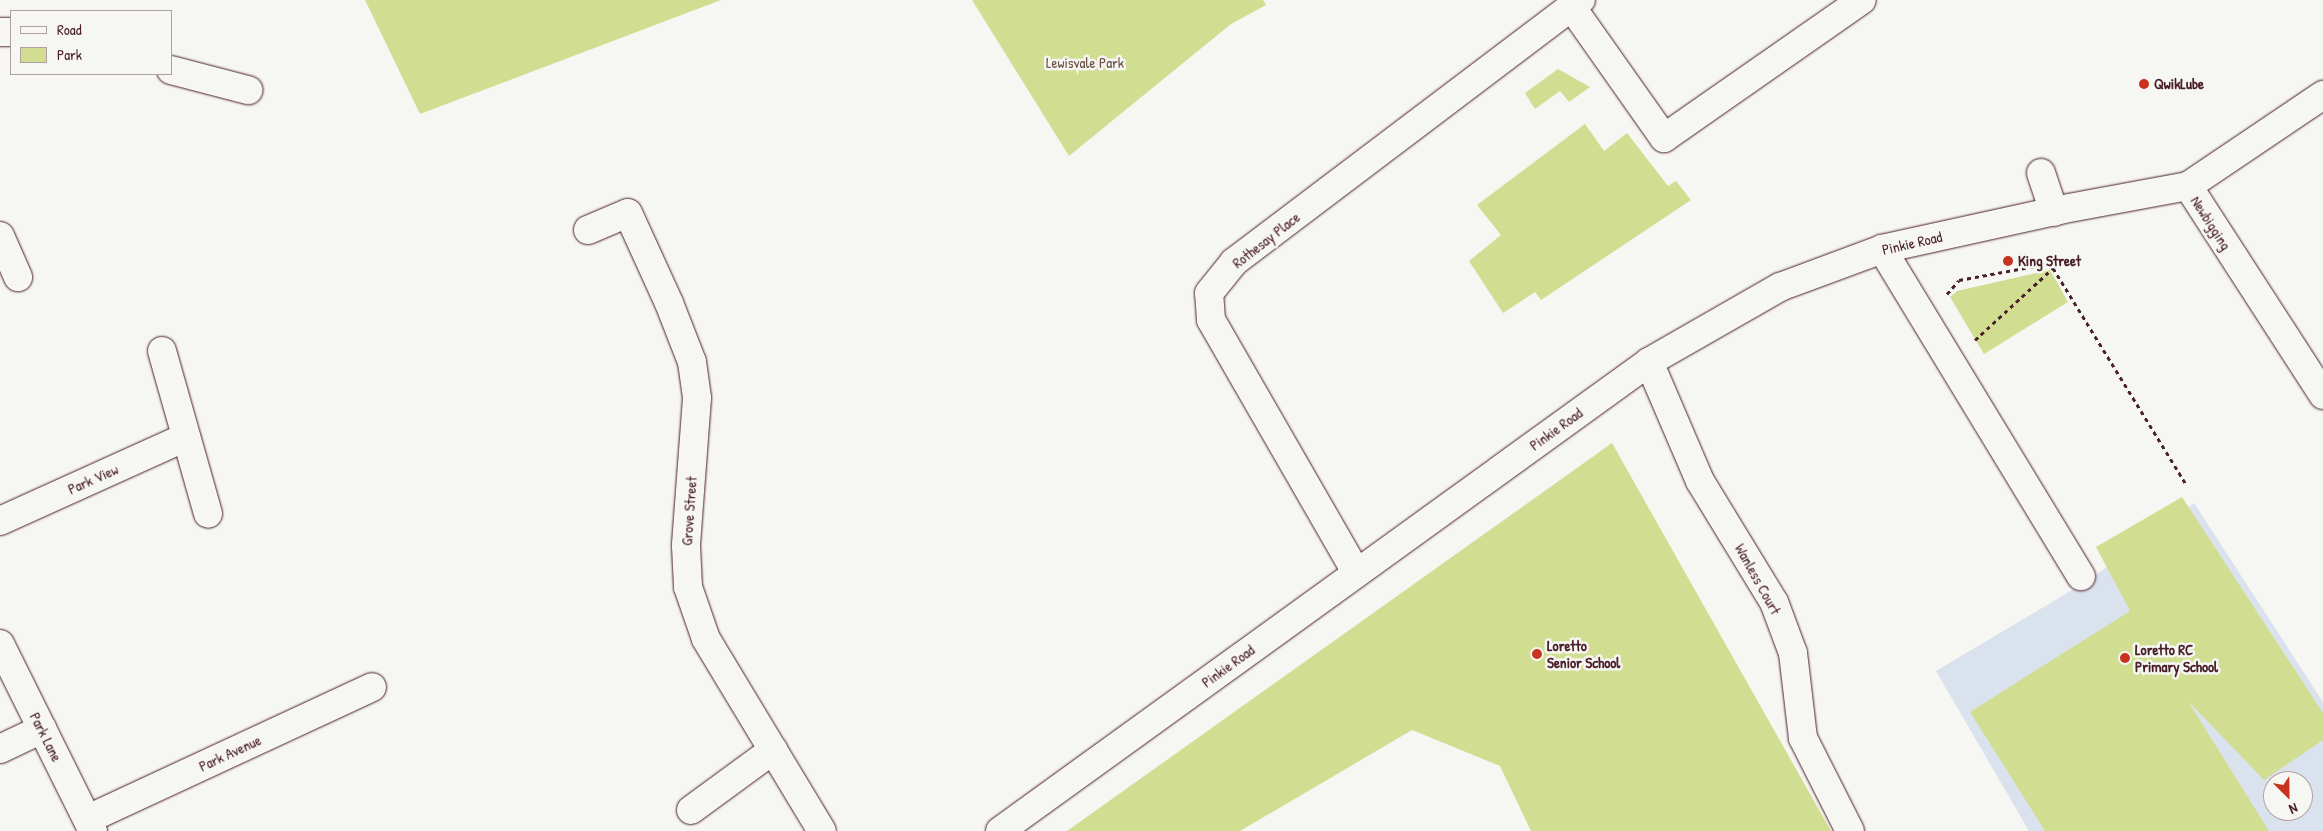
<!DOCTYPE html>
<html>
<head>
<meta charset="utf-8">
<style>
  body { margin:0 }
  #map { position:relative; width:2323px; height:831px; overflow:hidden; background:#f6f6f2; font-family:"Patrick Hand",sans-serif }
  div>[style] { position:absolute }
  .built>* { inset:0; background:#dae2ed }
  .green>* { inset:0; background:#d1de92 }
  .path>* { height:3px; margin-top:-1.5px; transform-origin:0; background:repeating-linear-gradient(90deg,#4a1f2b 0 4px,transparent 0 8px) }
  .roads { filter:drop-shadow(0 0 1px #4a1f2b) drop-shadow(0 0 1px #4a1f2b) }
  .minor>* { height:28px; margin:-14px; padding:0 14px; transform-origin:14px; border-radius:14px; background:#f6f6f2 }
  .major>* { height:28px; margin:-14px; padding:0 14px; transform-origin:14px; border-radius:14px; background:#f6f6f2 }
  .dots>* { width:14px; height:14px; translate:-50% -50%; box-sizing:border-box; border:2px solid #f6f6f2; border-radius:50% }
  span { translate:-50% -50%; white-space:nowrap; text-align:center; line-height:1.15; -webkit-text-stroke:5px #f6f6f2; paint-order:stroke }
  .park-label { font-size:15px; color:#6c4f45 }
  .poi-label { font-size:15px; color:#4a1f2b; font-weight:700 }
  .left { translate:0 -50%; text-align:left }
  .street-label { font-size:15px; color:#4a1f2b }
  .legend { position:absolute; left:10px; top:10px; width:162px; height:65px; box-sizing:border-box; background:#f6f6f2; border:1px solid #b1a0a2; margin:0; padding:6px 9px; list-style:none; font-size:15px; color:#4a1f2b }
  .legend li { display:flex; align-items:center; gap:10px; height:25px }
  .legend b { width:25px; border:1px solid #b1a0a2 }
  .north { position:absolute; left:2263px; top:771px; width:50px; height:50px; box-sizing:border-box; background:#f6f6f2; border:1px solid #b1a0a2; border-radius:50%; rotate:157deg; font-size:14px; font-weight:700; line-height:20px; text-align:center; color:#4a1f2b }
  .north::after { content:''; display:block; margin:auto; width:18px; height:22px; background:#c8321e; clip-path:polygon(50% 0,100% 100%,50% 72%,0 100%) }
</style>
</head>
<body>
<div id="map">
  <div class="built">
    <i style="clip-path:polygon(evenodd,2194px 503px,2323px 702px,2323px 831px,2029px 831px,1936px 671px,2089px 580px,2194px 503px,2273px 781px,2303px 781px,2303px 811px,2273px 811px,2273px 781px)"></i>
  </div>
  <div class="green">
    <i style="clip-path:polygon(365px 0,721px 0,420px 114px)"></i>
    <i style="clip-path:polygon(972px 0,1263px 0,1266px 5px,1231px 24px,1069px 156px)"></i>
    <i style="clip-path:polygon(1558px 69px,1590px 87px,1569px 102px,1560px 91px,1535px 109px,1525px 93px)"></i>
    <i style="clip-path:polygon(1585px 124px,1604px 151px,1627px 133px,1668px 186px,1676px 181px,1691px 200px,1541px 300px,1535px 292px,1503px 313px,1469px 261px,1501px 235px,1477px 205px)"></i>
    <i style="clip-path:polygon(2050px 270px,2068px 302px,1984px 354px,1950px 297px,1957px 291px)"></i>
    <i style="clip-path:polygon(1612px 443px,1831px 831px,1531px 831px,1500px 766px,1412px 730px,1240px 831px,1067px 831px)"></i>
    <i style="clip-path:polygon(2182px 497px,2323px 713px,2323px 740px,2264px 780px,2188px 701px,2269px 831px,2045px 831px,1970px 712px,2130px 611px,2096px 547px)"></i>
  </div>
  <div class="path">
    <i style="left:1947px;top:294px;width:18px;rotate:-49deg"></i>
    <i style="left:1959px;top:280px;width:88px;rotate:-10.4deg"></i>
    <i style="left:2046px;top:264px;width:8px;rotate:30deg"></i>
    <i style="left:2053px;top:268px;width:254px;rotate:58.4deg"></i>
    <i style="left:1975px;top:340px;width:106px;rotate:-42.7deg"></i>
  </div>
  <div class="roads">
    <div class="minor">
      <i style="left:1573px;top:9px;width:158px;rotate:54.8deg"></i>
      <i style="left:1664px;top:138px;width:241px;rotate:-34.9deg"></i>
      <i style="left:0;top:32px;width:11px"></i>
      <i style="left:171px;top:70px;width:80px;rotate:14.6deg"></i>
      <i style="left:2041px;top:173px;width:41px;rotate:71.6deg"></i>
      <i style="left:2188px;top:186px;width:249px;rotate:57.1deg"></i>
      <i style="left:588px;top:230px;width:43px;rotate:-23deg"></i>
      <i style="left:628px;top:213px;width:99px;rotate:65.5deg"></i>
      <i style="left:669px;top:303px;width:63px;rotate:68.7deg"></i>
      <i style="left:692px;top:362px;width:36px;rotate:82deg"></i>
      <i style="left:697px;top:398px;width:148px;rotate:94.3deg"></i>
      <i style="left:686px;top:546px;width:41px;rotate:87.2deg"></i>
      <i style="left:688px;top:587px;width:55px;rotate:70.9deg"></i>
      <i style="left:706px;top:639px;width:224px;rotate:58.9deg"></i>
      <i style="left:0;top:236px;width:45px;rotate:66.3deg"></i>
      <i style="left:1882px;top:249px;width:383px;rotate:58.7deg"></i>
      <i style="left:162px;top:351px;width:169px;rotate:74.2deg"></i>
      <i style="left:1649px;top:362px;width:129px;rotate:66.8deg"></i>
      <i style="left:1700px;top:481px;width:142px;rotate:58.6deg"></i>
      <i style="left:1774px;top:602px;width:54px;rotate:69.6deg"></i>
      <i style="left:1793px;top:653px;width:86px;rotate:83.3deg"></i>
      <i style="left:1803px;top:738px;width:104px;rotate:63.2deg"></i>
      <i style="left:0;top:521px;width:204px;rotate:-24.3deg"></i>
      <i style="left:1356px;top:572px;width:291px;rotate:-119.9deg"></i>
      <i style="left:1211px;top:320px;width:27px;rotate:-94deg"></i>
      <i style="left:1209px;top:293px;width:40px;rotate:-51deg"></i>
      <i style="left:1234px;top:262px;width:435px;rotate:-37.1deg"></i>
      <i style="left:0;top:644px;width:209px;rotate:63.6deg"></i>
      <i style="left:0;top:749px;width:47px;rotate:-25.5deg"></i>
      <i style="left:691px;top:810px;width:102px;rotate:-36.2deg"></i>
      <i style="left:88px;top:819px;width:313px;rotate:-24.9deg"></i>
    </div>
    <div class="major">
      <i style="left:1000px;top:831px;width:801px;rotate:-35.85deg"></i>
      <i style="left:1649px;top:362px;width:151px;rotate:-29.8deg"></i>
      <i style="left:1780px;top:287px;width:109px;rotate:-20.4deg"></i>
      <i style="left:1882px;top:249px;width:186px;rotate:-12.4deg"></i>
      <i style="left:2064px;top:209px;width:126px;rotate:-10.5deg"></i>
      <i style="left:2188px;top:186px;width:163px;rotate:-34deg"></i>
    </div>
  </div>
  <div class="dots">
    <i style="left:2144px;top:84px;background:#c8321e"></i>
    <i style="left:2008px;top:261px;background:#c8321e"></i>
    <i style="left:1537px;top:654px;background:#c8321e"></i>
    <i style="left:2125px;top:658px;background:#c8321e"></i>
  </div>
  <div class="park-label">
    <span style="left:1085px;top:63px">Lewisvale Park</span>
  </div>
  <div class="poi-label">
    <span class="left" style="left:2154px;top:84px">QwikLube</span>
    <span class="left" style="left:2018px;top:261px">King Street</span>
    <span class="left" style="left:1547px;top:654px">Loretto<br>Senior School</span>
    <span class="left" style="left:2135px;top:658px">Loretto RC<br>Primary School</span>
  </div>
  <div class="street-label">
    <span style="left:2211px;top:223px;rotate:57deg">Newbigging</span>
    <span style="left:1266px;top:240px;rotate:-38deg">Rothesay Place</span>
    <span style="left:1912px;top:243px;rotate:-13deg">Pinkie Road</span>
    <span style="left:1556px;top:429px;rotate:-36deg">Pinkie Road</span>
    <span style="left:93px;top:479px;rotate:-24deg">Park View</span>
    <span style="left:689px;top:511px;rotate:-86deg">Grove Street</span>
    <span style="left:1758px;top:579px;rotate:61deg">Wanless Court</span>
    <span style="left:1228px;top:666px;rotate:-36deg">Pinkie Road</span>
    <span style="left:46px;top:737px;rotate:63deg">Park Lane</span>
    <span style="left:230px;top:753px;rotate:-25deg">Park Avenue</span>
  </div>
  <ul class="legend">
  <li><b style="height:6px;background:#f6f6f2"></b>Road</li>
  <li><b style="height:14px;background:#d1de92"></b>Park</li>
  </ul>
  <div class="north">N</div>
</div>
</body>
</html>
